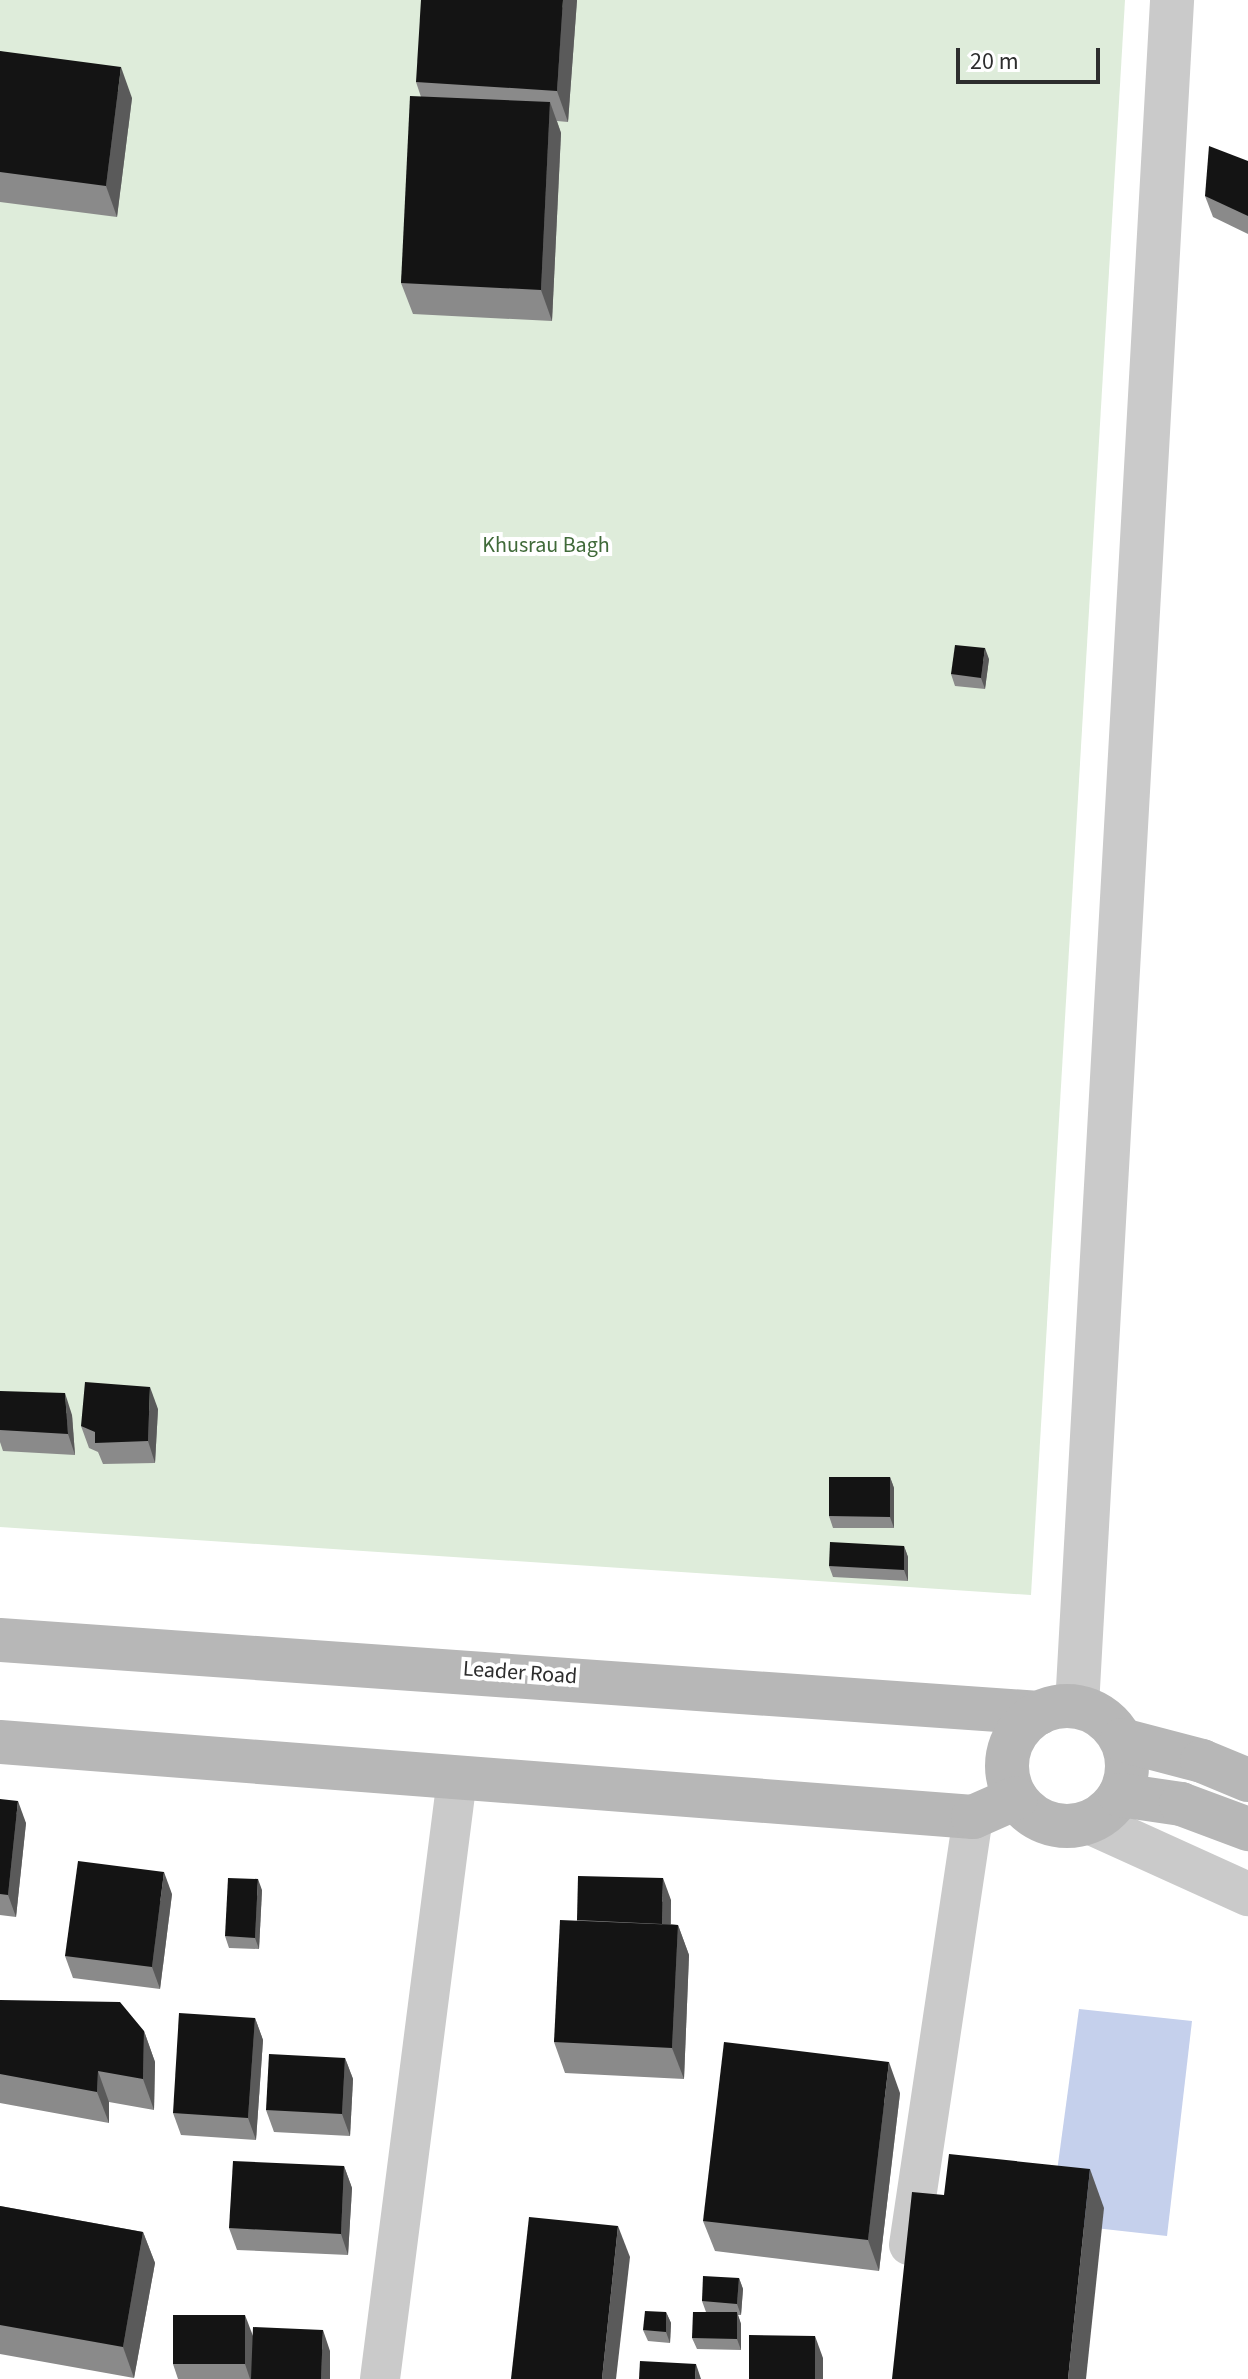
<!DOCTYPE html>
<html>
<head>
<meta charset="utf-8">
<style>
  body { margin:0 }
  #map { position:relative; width:1248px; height:2379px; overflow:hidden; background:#fff; font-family:"Source Sans 3",sans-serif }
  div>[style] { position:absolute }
  .green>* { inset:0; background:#deecda }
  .water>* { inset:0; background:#c5d0ec }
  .minor>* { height:40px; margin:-20px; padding:0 20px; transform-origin:20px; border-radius:20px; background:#cacaca }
  .tertiary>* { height:44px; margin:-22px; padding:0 22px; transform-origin:22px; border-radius:22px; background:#cacaca }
  .secondary>* { height:44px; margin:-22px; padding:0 22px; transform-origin:22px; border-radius:22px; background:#b7b7b7 }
  .secondary>.ring { margin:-22px; padding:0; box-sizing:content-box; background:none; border:44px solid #b7b7b7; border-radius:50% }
  .wall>* { inset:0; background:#8a8a8a }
  .shaded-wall>* { inset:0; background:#5a5a5a }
  .building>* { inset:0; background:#141414 }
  span { translate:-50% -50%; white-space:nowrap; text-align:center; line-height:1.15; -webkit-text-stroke:8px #fff; paint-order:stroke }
  .park-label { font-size:22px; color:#406a39 }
  .street-label { font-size:22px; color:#2d2d2d }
  .scale { position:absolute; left:956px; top:48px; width:144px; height:36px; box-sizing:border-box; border:4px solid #2d2d2d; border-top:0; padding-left:10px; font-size:24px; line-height:28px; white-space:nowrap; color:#2d2d2d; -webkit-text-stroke:6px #fff; paint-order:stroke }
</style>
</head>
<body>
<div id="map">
  <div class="green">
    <i style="clip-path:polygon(0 0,1125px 0,1031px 1595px,0 1527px)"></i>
  </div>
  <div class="water">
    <i style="clip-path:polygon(1079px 2009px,1192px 2021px,1167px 2236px,1050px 2223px)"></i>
  </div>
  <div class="minor">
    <i style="left:909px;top:2245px;width:433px;rotate:-81.5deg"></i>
    <i style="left:380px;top:2379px;width:605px;rotate:-82.69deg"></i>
  </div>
  <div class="tertiary">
    <i style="left:1077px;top:1706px;width:1709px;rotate:-86.81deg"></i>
    <i style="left:1089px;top:1822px;width:175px;rotate:24.4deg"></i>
  </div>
  <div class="secondary">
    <i style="left:0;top:1640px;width:1042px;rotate:4.02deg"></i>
    <i class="ring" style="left:1007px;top:1706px;width:76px;height:76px"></i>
    <i style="left:1122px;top:1740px;width:83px;rotate:14.7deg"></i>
    <i style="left:1202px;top:1761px;width:50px;rotate:22.4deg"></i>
    <i style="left:0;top:1742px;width:976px;rotate:4.41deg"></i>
    <i style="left:973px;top:1817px;width:47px;rotate:-23.8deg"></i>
    <i style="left:1120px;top:1795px;width:62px;rotate:8.4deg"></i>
    <i style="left:1181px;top:1804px;width:72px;rotate:20.5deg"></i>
  </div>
  <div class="wall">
    <i style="clip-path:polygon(577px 0,568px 122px,557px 121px,561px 133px,552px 321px,413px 314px,401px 283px,421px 97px,416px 82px)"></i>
    <i style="clip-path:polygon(0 51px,132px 98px,117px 217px,0 202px)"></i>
    <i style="clip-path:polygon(1248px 161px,1248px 234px,1213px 217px,1205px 196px)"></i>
    <i style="clip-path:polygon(989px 659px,985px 689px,955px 686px,951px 674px)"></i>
    <i style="clip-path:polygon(0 1391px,72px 1415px,75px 1455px,3px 1451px,0 1442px)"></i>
    <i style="clip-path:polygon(158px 1409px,155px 1463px,103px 1464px,98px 1452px,89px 1448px,81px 1426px)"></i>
    <i style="clip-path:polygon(890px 1477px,894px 1488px,894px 1528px,833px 1528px,829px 1516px)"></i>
    <i style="clip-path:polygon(904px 1546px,908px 1557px,908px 1581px,833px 1577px,829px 1566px)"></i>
    <i style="clip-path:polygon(0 1799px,26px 1823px,16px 1917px,0 1915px)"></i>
    <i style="clip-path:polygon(262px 1890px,259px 1949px,229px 1948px,225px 1936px)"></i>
    <i style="clip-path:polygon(172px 1894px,160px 1989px,73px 1978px,65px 1956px)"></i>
    <i style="clip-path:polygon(671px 1900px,671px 1924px,678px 1925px,689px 1955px,684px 2079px,565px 2073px,554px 2042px,577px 1920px)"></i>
    <i style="clip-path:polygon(0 2000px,144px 2031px,155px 2062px,154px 2110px,109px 2102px,109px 2123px,0 2103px)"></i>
    <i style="clip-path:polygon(255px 2018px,263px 2040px,256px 2140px,181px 2135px,173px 2113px)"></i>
    <i style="clip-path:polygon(345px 2058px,353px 2079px,350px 2136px,274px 2132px,266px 2110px)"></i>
    <i style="clip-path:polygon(900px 2093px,879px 2271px,715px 2251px,703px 2221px)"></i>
    <i style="clip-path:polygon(344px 2166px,352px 2188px,348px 2255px,237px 2250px,229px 2228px)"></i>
    <i style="clip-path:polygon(0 2206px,143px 2232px,155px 2263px,134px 2378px,0 2354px)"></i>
    <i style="clip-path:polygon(739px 2278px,743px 2289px,741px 2315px,738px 2315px,741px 2324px,741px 2350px,697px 2349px,692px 2338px,706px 2312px,702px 2301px)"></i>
    <i style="clip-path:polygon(666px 2312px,671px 2323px,670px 2343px,648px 2341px,643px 2330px)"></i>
    <i style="clip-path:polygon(253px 2336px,330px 2351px,330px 2379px,178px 2379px,173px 2364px)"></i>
  </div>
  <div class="shaded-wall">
    <i style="clip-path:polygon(563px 0,577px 0,568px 122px,557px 91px)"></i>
    <i style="clip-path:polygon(121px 67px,132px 98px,117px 217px,106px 186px)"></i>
    <i style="clip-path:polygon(550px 102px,561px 133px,552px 321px,541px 290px)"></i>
    <i style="clip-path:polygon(985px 648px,989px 659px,985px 689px,981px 678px)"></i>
    <i style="clip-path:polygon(150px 1387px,158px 1409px,155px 1463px,148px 1441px)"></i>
    <i style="clip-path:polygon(65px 1393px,72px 1415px,75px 1455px,68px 1434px)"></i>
    <i style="clip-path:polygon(890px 1477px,894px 1488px,894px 1528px,890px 1517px)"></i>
    <i style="clip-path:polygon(904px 1546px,908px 1557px,908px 1581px,904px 1570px)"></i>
    <i style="clip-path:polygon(18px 1801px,26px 1823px,16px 1917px,8px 1895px)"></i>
    <i style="clip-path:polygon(164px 1872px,172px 1894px,160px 1989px,152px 1967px)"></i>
    <i style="clip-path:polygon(663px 1878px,671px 1900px,670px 1950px,662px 1928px)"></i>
    <i style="clip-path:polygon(258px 1879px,262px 1890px,259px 1949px,255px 1938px)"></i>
    <i style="clip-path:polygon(678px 1925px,689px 1955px,684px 2079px,672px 2048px)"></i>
    <i style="clip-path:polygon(255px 2018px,263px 2040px,256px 2140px,248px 2118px)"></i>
    <i style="clip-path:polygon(144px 2031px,155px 2062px,154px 2110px,143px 2079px)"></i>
    <i style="clip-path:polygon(345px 2058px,353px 2079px,350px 2136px,342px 2114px)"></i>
    <i style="clip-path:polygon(889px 2062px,900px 2093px,879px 2271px,868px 2240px)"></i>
    <i style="clip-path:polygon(98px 2071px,109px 2102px,109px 2123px,97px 2092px)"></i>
    <i style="clip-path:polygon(344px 2166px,352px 2188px,348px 2255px,341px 2234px)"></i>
    <i style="clip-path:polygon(1090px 2169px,1104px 2208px,1086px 2379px,1068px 2379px)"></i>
    <i style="clip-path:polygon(618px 2226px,630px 2257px,616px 2379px,602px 2379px)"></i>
    <i style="clip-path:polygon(143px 2232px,155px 2263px,134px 2378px,123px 2347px)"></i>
    <i style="clip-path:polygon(739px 2278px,743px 2289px,741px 2315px,737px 2304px)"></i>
    <i style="clip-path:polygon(666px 2312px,671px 2323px,670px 2343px,666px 2332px)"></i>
    <i style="clip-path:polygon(737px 2312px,741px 2324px,741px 2350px,737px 2339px)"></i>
    <i style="clip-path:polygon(245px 2315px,253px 2336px,253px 2379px,250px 2379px,245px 2364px)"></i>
    <i style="clip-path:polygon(323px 2330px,330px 2351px,330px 2379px,321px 2379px)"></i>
    <i style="clip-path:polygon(815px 2336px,823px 2358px,823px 2379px,815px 2379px)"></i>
    <i style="clip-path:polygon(696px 2364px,701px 2379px,695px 2379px)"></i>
  </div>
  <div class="building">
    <i style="clip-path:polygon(421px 0,563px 0,557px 91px,416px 82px)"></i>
    <i style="clip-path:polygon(0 51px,121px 67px,106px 186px,0 172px)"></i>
    <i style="clip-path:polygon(410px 96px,550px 102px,541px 290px,401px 283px)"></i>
    <i style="clip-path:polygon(1209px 146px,1248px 161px,1248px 216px,1205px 196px)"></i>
    <i style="clip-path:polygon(955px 645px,985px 648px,981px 678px,951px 674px)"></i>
    <i style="clip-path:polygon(85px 1382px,150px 1387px,148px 1441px,95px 1443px,95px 1432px,81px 1426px)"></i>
    <i style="clip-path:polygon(0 1391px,65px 1393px,68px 1434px,0 1430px)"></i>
    <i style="clip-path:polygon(829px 1477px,890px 1477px,890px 1517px,829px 1516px)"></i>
    <i style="clip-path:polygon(830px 1542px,904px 1546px,904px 1570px,829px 1566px)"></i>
    <i style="clip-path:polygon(0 1799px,18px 1801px,8px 1895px,0 1894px)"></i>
    <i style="clip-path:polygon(78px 1861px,164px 1872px,152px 1967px,65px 1956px)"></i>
    <i style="clip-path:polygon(578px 1876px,663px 1878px,662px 1924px,577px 1920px)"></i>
    <i style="clip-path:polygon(228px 1878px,258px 1879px,255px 1938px,225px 1936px)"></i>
    <i style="clip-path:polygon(560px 1920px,678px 1925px,672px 2048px,554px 2042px)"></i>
    <i style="clip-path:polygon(0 2000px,120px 2002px,144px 2031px,143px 2079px,98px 2071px,97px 2092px,0 2074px)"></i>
    <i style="clip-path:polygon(179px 2013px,255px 2018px,248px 2118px,173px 2113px)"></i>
    <i style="clip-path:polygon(724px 2042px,889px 2062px,868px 2240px,703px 2221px)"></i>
    <i style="clip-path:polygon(269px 2054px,345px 2058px,342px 2114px,266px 2110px)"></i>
    <i style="clip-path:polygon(949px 2154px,1090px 2169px,1068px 2379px,892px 2379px,912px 2192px,944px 2195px)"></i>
    <i style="clip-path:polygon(233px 2161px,344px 2166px,341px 2234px,229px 2228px)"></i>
    <i style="clip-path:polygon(0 2206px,143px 2232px,123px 2347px,0 2325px)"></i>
    <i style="clip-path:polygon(529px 2217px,618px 2226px,602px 2379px,511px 2379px)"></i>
    <i style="clip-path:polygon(703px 2276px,739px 2278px,737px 2304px,702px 2301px)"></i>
    <i style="clip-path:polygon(645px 2311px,666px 2312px,666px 2332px,643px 2330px)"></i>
    <i style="clip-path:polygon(693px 2312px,737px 2312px,737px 2339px,692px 2338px)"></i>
    <i style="clip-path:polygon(173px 2315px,245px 2315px,245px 2364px,173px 2364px)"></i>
    <i style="clip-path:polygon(253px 2327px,323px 2330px,321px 2379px,251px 2379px)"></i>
    <i style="clip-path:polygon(749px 2335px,815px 2336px,815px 2379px,749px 2379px)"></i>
    <i style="clip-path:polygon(640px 2361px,696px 2364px,695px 2379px,639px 2379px)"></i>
  </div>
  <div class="park-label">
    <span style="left:546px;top:546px">Khusrau Bagh</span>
  </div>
  <div class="street-label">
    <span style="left:520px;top:1673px;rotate:4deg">Leader Road</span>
  </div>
  <div class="scale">20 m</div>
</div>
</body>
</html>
